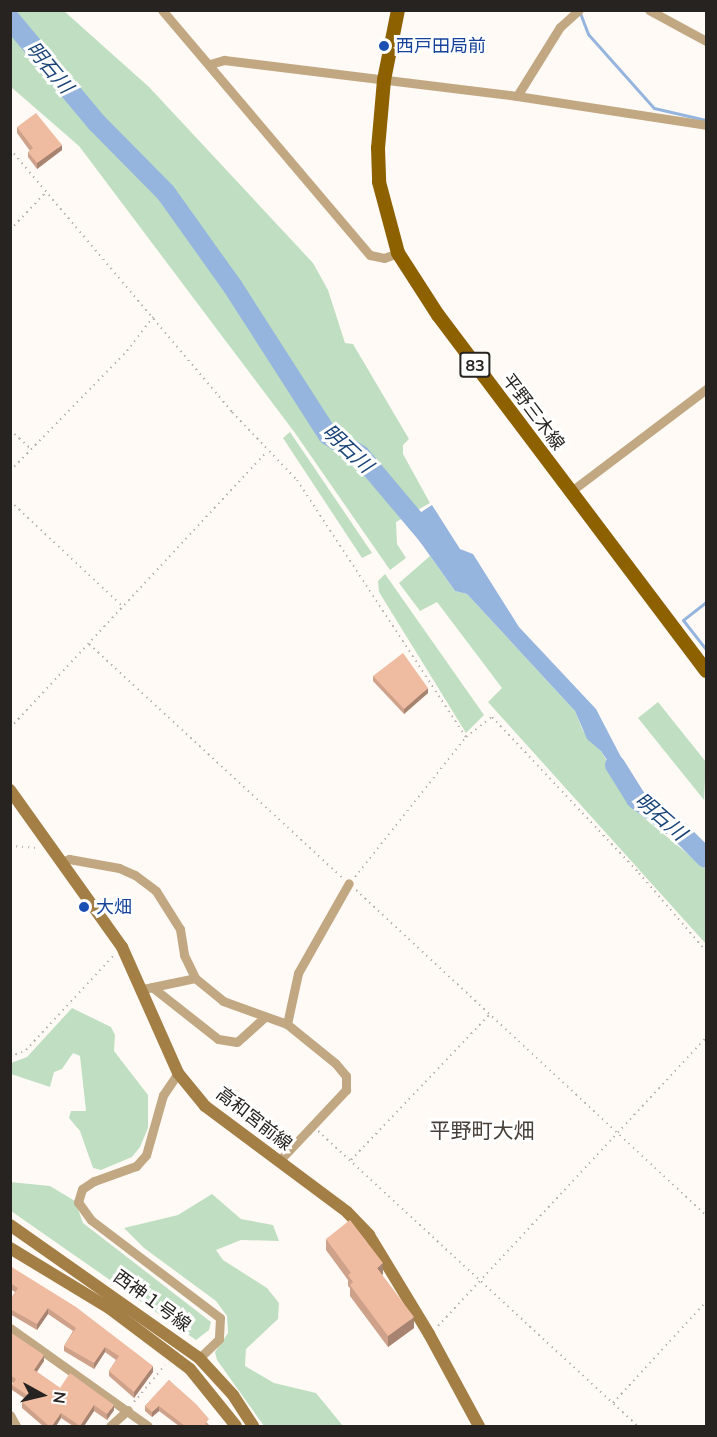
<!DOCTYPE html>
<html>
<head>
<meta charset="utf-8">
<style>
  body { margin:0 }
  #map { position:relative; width:717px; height:1437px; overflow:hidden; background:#fffaf5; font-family:Mulish,"Noto Sans JP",sans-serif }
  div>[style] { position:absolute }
  .green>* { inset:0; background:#c0dfc2 }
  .water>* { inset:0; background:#95b5df }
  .stream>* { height:3px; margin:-1.5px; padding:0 1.5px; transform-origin:1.5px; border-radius:1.5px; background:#95b5df }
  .river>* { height:20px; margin:-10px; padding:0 10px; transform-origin:10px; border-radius:10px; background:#95b5df }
  .path>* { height:2px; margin-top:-1px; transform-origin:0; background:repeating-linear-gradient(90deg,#bab5b1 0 1.5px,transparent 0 6px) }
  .street>* { height:9px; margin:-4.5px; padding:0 4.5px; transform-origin:4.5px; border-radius:4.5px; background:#c1a883 }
  .secondary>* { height:12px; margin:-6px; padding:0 6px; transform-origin:6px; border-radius:6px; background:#a47f45 }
  .primary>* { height:14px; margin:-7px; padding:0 7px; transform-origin:7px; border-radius:7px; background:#8e6100 }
  .wall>* { inset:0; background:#cea18a }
  .shaded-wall>* { inset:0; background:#a78371 }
  .building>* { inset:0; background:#efbba1 }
  .dots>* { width:16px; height:16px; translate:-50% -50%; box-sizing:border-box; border:3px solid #fff; border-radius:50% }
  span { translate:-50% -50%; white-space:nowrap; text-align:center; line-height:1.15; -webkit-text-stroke:6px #fff; paint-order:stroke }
  .shield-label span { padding:2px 4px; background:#fff; border:2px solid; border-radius:4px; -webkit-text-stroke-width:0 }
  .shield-label { font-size:16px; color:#262320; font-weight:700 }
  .transit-label { font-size:18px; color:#164399 }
  .left { translate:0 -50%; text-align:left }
  .street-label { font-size:18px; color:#262320 }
  .water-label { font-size:20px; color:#194377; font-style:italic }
  .quarter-label { font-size:21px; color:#47403a }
  .frame { position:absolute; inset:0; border:12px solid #262320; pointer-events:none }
  .north { position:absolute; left:12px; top:1365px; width:60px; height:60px; -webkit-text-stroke:4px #fff; paint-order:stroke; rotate:98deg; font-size:16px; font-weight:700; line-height:24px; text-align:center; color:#262320 }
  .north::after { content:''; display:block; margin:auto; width:21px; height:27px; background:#262320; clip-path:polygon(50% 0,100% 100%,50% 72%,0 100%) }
</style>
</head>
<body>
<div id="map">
  <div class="green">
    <i style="clip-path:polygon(11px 10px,64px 11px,149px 87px,313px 263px,328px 290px,345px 343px,353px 344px,409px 439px,403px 445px,403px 454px,430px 503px,396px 522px,397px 544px,406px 558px,390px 570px,295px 433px,79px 146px,11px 87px)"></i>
    <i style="clip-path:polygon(290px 432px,372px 553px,362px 558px,283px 438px)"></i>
    <i style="clip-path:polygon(430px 556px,455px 591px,467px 594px,575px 711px,583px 731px,601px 751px,638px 813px,706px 869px,706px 944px,488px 702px,502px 688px,437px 602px,420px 611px,399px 583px)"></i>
    <i style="clip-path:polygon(385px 574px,484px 715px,466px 733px,379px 592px,378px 581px)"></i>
    <i style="clip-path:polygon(658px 702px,706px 762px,704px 800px,638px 718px)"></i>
    <i style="clip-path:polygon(72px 1008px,111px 1027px,115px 1035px,114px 1051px,148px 1095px,148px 1128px,140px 1147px,132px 1157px,101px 1170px,93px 1168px,80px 1131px,69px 1118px,71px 1111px,86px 1111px,80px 1056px,73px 1053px,62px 1069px,54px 1072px,50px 1087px,11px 1074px,11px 1063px,27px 1057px)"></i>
    <i style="clip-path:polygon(10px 1182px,50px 1186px,75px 1201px,83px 1223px,211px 1322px,209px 1330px,196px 1340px,11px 1211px)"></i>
    <i style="clip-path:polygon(212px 1194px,241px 1219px,273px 1225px,279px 1241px,241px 1240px,216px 1250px,223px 1260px,267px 1288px,279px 1303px,278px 1319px,246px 1349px,245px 1366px,274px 1383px,316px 1393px,343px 1426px,264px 1426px,217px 1360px,215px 1352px,228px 1333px,227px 1316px,216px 1301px,144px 1248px,124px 1228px,178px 1215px)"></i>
  </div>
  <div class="water">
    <i style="clip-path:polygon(432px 505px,460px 549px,473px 554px,519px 627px,596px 709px,635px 784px,627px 790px,601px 751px,587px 739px,575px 711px,467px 594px,455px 591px,406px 522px)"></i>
  </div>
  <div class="stream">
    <i style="left:580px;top:13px;width:22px;rotate:69deg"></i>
    <i style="left:588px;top:34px;width:99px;rotate:48.3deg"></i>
    <i style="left:654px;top:108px;width:53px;rotate:13deg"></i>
    <i style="left:706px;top:602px;width:29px;rotate:142deg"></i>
    <i style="left:683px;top:620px;width:37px;rotate:52deg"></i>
  </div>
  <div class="river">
    <i style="left:10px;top:19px;width:136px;rotate:50.1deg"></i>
    <i style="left:97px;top:123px;width:98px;rotate:45.4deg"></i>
    <i style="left:166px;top:193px;width:115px;rotate:54.5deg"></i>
    <i style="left:233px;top:287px;width:176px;rotate:57.3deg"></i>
    <i style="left:328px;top:435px;width:38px;rotate:32deg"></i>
    <i style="left:360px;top:455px;width:109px;rotate:49.9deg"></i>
    <i style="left:615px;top:765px;width:40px;rotate:58deg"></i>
    <i style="left:636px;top:799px;width:54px;rotate:36.7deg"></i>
    <i style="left:679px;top:831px;width:38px;rotate:45deg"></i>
  </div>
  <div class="path">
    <i style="left:10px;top:149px;width:344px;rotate:49.8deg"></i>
    <i style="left:232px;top:412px;width:94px;rotate:46.3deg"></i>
    <i style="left:297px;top:480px;width:308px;rotate:56.7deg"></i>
    <i style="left:10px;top:230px;width:51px;rotate:-46.6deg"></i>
    <i style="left:10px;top:430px;width:27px;rotate:42deg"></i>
    <i style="left:10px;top:471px;width:168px;rotate:-45.7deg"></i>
    <i style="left:127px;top:351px;width:43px;rotate:-52.6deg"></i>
    <i style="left:10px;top:501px;width:152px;rotate:43.1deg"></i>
    <i style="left:89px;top:644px;width:345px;rotate:42.7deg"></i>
    <i style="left:10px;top:728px;width:378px;rotate:-47.1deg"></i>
    <i style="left:10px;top:846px;width:27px;rotate:4deg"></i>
    <i style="left:355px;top:877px;width:179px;rotate:-51.6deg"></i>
    <i style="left:466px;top:737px;width:33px;rotate:-38deg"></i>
    <i style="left:492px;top:717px;width:214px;rotate:46.7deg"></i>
    <i style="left:639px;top:873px;width:103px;rotate:49.3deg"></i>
    <i style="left:356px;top:890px;width:478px;rotate:42.9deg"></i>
    <i style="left:10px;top:1057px;width:17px;rotate:-24deg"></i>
    <i style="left:26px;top:1050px;width:128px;rotate:-47.2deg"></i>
    <i style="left:318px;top:1131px;width:435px;rotate:42.7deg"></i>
    <i style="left:351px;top:1160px;width:202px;rotate:-46.4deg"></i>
    <i style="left:438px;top:1326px;width:393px;rotate:-47.1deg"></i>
    <i style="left:134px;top:1402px;width:48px;rotate:-50deg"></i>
    <i style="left:613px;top:1403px;width:137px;rotate:-47.4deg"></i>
  </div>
  <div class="street">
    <i style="left:162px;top:10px;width:321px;rotate:49.7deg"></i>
    <i style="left:370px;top:255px;width:14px;rotate:12deg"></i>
    <i style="left:384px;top:258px;width:15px;rotate:-20deg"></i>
    <i style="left:649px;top:10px;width:65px;rotate:28.5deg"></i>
    <i style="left:210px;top:64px;width:15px;rotate:-16deg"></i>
    <i style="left:224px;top:60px;width:295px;rotate:7deg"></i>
    <i style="left:517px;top:96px;width:191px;rotate:8.7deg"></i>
    <i style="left:517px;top:96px;width:81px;rotate:-58.1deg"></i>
    <i style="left:560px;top:27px;width:25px;rotate:-42deg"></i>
    <i style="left:570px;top:492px;width:171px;rotate:-37.1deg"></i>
    <i style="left:62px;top:862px;width:8px;rotate:-23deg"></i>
    <i style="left:69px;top:859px;width:51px;rotate:10.2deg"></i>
    <i style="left:119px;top:868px;width:17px;rotate:24deg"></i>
    <i style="left:135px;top:875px;width:26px;rotate:37deg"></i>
    <i style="left:156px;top:891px;width:45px;rotate:57.7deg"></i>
    <i style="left:180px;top:929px;width:26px;rotate:81deg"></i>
    <i style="left:184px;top:955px;width:25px;rotate:64deg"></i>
    <i style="left:152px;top:987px;width:84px;rotate:38.2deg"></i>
    <i style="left:218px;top:1039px;width:19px;rotate:9deg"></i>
    <i style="left:237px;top:1042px;width:36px;rotate:-42deg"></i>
    <i style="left:143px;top:989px;width:53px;rotate:-11.9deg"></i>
    <i style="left:195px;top:978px;width:36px;rotate:39deg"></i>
    <i style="left:223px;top:1001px;width:68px;rotate:19.8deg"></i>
    <i style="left:178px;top:1073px;width:27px;rotate:124deg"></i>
    <i style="left:163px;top:1095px;width:62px;rotate:105.8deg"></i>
    <i style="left:146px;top:1155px;width:15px;rotate:132deg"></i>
    <i style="left:136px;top:1166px;width:45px;rotate:160.3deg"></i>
    <i style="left:94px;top:1181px;width:14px;rotate:146deg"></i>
    <i style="left:82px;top:1189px;width:14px;rotate:107deg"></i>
    <i style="left:78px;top:1202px;width:22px;rotate:54deg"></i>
    <i style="left:91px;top:1220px;width:162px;rotate:37.2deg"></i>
    <i style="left:220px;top:1318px;width:21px;rotate:93deg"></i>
    <i style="left:219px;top:1339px;width:28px;rotate:136deg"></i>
    <i style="left:279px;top:1161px;width:98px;rotate:-46.7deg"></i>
    <i style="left:346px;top:1090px;width:14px;rotate:-90deg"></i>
    <i style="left:346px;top:1076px;width:17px;rotate:-130deg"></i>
    <i style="left:335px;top:1063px;width:62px;rotate:-140.9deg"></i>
    <i style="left:287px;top:1024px;width:52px;rotate:-77.8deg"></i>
    <i style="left:298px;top:973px;width:103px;rotate:-60.5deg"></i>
    <i style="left:10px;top:1328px;width:169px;rotate:35.4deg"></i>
    <i style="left:10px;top:1415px;width:13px;rotate:61deg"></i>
    <i style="left:110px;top:1426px;width:24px;rotate:-42deg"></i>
  </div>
  <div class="secondary">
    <i style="left:10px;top:790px;width:193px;rotate:54.5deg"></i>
    <i style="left:122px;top:947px;width:138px;rotate:66deg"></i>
    <i style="left:178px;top:1073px;width:43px;rotate:50.7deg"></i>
    <i style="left:205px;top:1106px;width:177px;rotate:36.7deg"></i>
    <i style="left:347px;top:1212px;width:32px;rotate:46deg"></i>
    <i style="left:369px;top:1235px;width:116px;rotate:58.8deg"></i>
    <i style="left:429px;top:1334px;width:105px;rotate:61.5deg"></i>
    <i style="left:10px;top:1225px;width:231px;rotate:35.1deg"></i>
    <i style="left:199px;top:1358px;width:50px;rotate:47.4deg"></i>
    <i style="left:233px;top:1395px;width:37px;rotate:57deg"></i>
    <i style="left:10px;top:1248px;width:116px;rotate:31.2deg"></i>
    <i style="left:109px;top:1308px;width:101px;rotate:37deg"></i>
    <i style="left:190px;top:1369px;width:73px;rotate:51.1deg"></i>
  </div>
  <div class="primary">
    <i style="left:398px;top:10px;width:71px;rotate:101.3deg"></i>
    <i style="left:384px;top:80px;width:68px;rotate:95deg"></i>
    <i style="left:378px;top:148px;width:34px;rotate:88deg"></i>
    <i style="left:379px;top:182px;width:73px;rotate:75deg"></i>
    <i style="left:398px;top:253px;width:74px;rotate:57.2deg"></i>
    <i style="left:438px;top:315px;width:446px;rotate:53deg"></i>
  </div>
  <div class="wall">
    <i style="clip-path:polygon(17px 127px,62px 150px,37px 169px,28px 157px,28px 152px,30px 151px,17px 133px)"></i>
    <i style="clip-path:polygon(373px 676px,428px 693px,404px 714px,373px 681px)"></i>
    <i style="clip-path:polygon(326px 1239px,383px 1274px,382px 1275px,414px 1328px,388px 1347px,350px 1296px,350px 1288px,348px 1286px,348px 1280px,326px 1250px)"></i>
    <i style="clip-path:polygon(10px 1266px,153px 1372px,134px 1398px,109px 1376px,109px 1371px,116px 1360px,105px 1352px,94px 1369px,64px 1351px,64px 1346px,73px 1331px,48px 1314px,37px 1330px,10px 1314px,10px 1300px,15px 1292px,10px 1289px)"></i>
    <i style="clip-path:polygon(10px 1332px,44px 1361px,37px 1372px,60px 1388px,114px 1410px,107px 1420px,94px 1411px,84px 1426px,73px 1426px,61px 1418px,56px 1426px,43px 1426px,22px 1408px,22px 1402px,24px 1398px,12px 1390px,12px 1385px,13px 1383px,10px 1381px)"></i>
    <i style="clip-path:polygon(169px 1380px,209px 1425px,208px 1426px,209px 1426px,179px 1426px,159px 1411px,152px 1417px,145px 1411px,145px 1406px)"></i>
  </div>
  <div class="shaded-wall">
    <i style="clip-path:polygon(62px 145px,62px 150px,37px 169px,37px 163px)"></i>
    <i style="clip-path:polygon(428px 688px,428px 693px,404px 714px,404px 709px)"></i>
    <i style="clip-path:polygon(383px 1263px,383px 1274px,377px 1279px,377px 1268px)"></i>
    <i style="clip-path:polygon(48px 1308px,48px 1314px,37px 1330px,37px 1324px)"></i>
    <i style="clip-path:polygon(414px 1317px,414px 1328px,388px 1347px,388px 1336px)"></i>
    <i style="clip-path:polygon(105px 1347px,105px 1352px,94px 1369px,94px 1363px)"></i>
    <i style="clip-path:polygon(44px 1355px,44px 1361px,34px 1375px,34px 1370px)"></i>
    <i style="clip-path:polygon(153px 1366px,153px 1372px,134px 1398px,134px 1392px)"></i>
    <i style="clip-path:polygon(94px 1405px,94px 1411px,84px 1426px,80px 1426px)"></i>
    <i style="clip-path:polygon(114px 1405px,114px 1410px,107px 1420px,107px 1414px)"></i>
    <i style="clip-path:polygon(159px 1406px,159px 1411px,152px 1417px,152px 1412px)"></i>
    <i style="clip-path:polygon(61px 1413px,61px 1418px,56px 1426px,52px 1426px)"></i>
  </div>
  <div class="building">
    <i style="clip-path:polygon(36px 113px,62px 145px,37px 163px,28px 152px,33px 148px,17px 127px)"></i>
    <i style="clip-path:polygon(403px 653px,428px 688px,404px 709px,373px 676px)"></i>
    <i style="clip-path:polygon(350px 1220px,383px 1263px,377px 1268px,414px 1317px,388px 1336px,350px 1285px,353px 1282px,348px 1275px,351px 1273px,326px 1239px)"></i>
    <i style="clip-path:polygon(10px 1266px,76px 1307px,153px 1366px,134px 1392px,109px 1371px,119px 1356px,105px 1347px,94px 1363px,64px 1346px,76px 1328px,48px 1308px,37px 1324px,10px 1309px,10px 1300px,18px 1288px,10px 1283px)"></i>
    <i style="clip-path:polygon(10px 1332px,44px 1355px,34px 1370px,60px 1388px,70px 1373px,114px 1405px,107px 1414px,94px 1405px,80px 1426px,61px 1413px,52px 1426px,49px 1426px,22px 1402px,27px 1395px,12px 1385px,16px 1379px,10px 1375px)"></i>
    <i style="clip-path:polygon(169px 1380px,196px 1404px,209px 1419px,205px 1424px,209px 1426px,184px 1426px,185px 1426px,159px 1406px,152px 1412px,145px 1406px)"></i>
  </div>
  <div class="dots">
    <i style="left:384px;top:46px;background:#1a4fb4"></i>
    <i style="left:84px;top:907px;background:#1a4fb4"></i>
  </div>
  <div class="shield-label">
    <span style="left:475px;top:365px">83</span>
  </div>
  <div class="transit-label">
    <span class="left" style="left:396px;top:46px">西戸田局前</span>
    <span class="left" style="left:96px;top:907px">大畑</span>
  </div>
  <div class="street-label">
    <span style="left:533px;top:412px;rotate:53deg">平野三木線</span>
    <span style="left:254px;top:1119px;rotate:38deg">高和宮前線</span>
    <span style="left:152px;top:1301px;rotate:36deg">西神１号線</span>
  </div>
  <div class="water-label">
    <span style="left:50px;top:67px;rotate:50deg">明石川</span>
    <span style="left:348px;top:448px;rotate:43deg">明石川</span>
    <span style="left:661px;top:816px;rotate:41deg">明石川</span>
  </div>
  <div class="quarter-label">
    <span style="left:482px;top:1130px">平野町大畑</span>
  </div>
  <div class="frame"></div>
  <div class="north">N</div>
</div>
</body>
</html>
